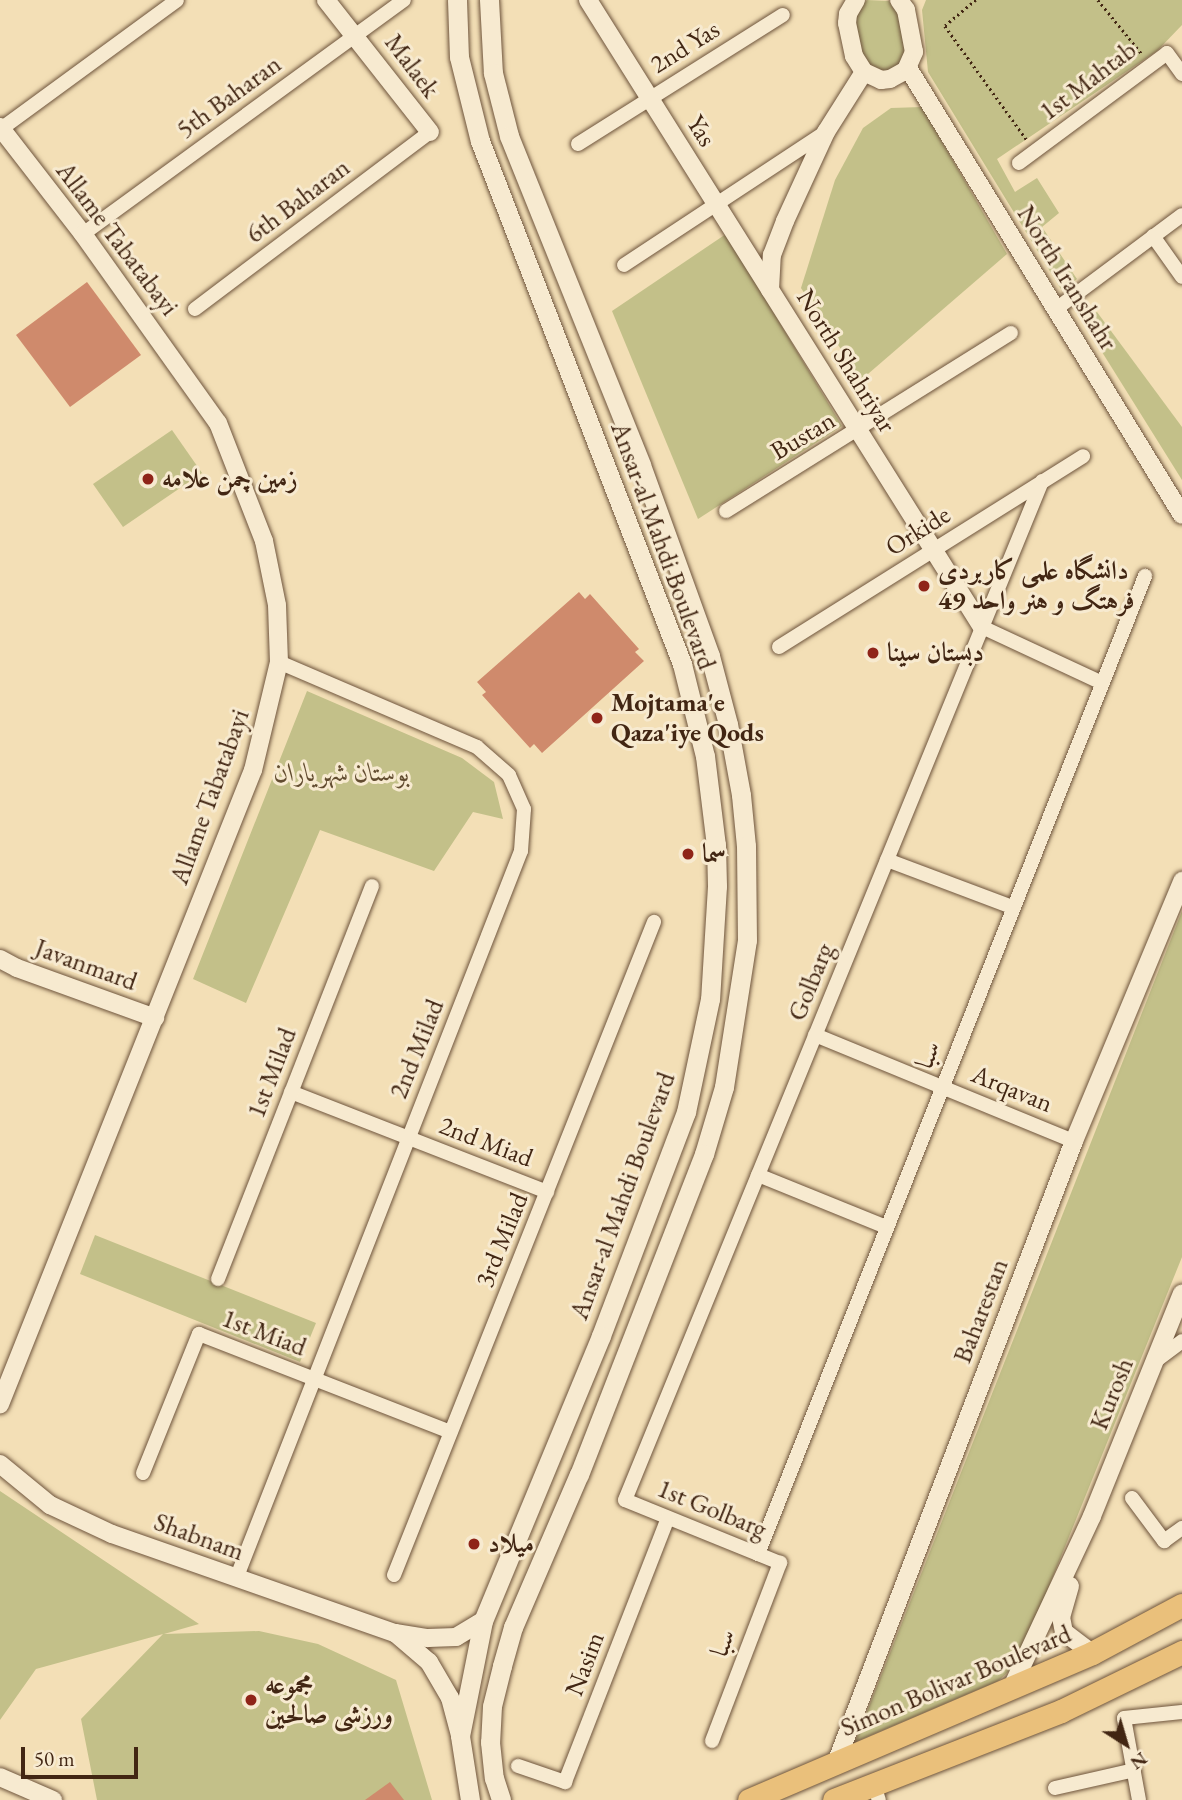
<!DOCTYPE html>
<html>
<head>
<meta charset="utf-8">
<style>
  body { margin:0 }
  #map { position:relative; width:1182px; height:1800px; overflow:hidden; background:#f3dfb6; font-family:"EB Garamond",Amiri,serif }
  div>[style] { position:absolute }
  .green>* { inset:0; background:#c3c089 }
  .building>* { inset:0; background:#cf8a6c }
  .path>* { height:2.5px; margin-top:-1.25px; transform-origin:0; background:repeating-linear-gradient(90deg,#422613 0 2px,transparent 0 5.5px) }
  .roads { filter:drop-shadow(0 0 2px #6e543c) drop-shadow(0 0 2px #6e543c) }
  .minor>* { height:14px; margin:-7px; padding:0 7px; transform-origin:7px; border-radius:7px; background:#f7ead0 }
  .tertiary>* { height:18px; margin:-9px; padding:0 9px; transform-origin:9px; border-radius:9px; background:#f7ead0 }
  .secondary>* { height:19px; margin:-9.5px; padding:0 9.5px; transform-origin:9.5px; border-radius:9.5px; background:#f7ead0 }
  .primary>* { height:23px; margin:-11.5px; padding:0 11.5px; transform-origin:11.5px; border-radius:11.5px; background:#eac07b }
  .dots>* { width:19px; height:19px; translate:-50% -50%; box-sizing:border-box; border:4px solid #f7ead0; border-radius:50% }
  span { translate:-50% -50%; white-space:nowrap; text-align:center; line-height:1.15; -webkit-text-stroke:6px #f7ead0; paint-order:stroke }
  .street-label { font-size:26px; color:#422613 }
  .poi-label { font-size:26px; color:#422613; font-weight:700 }
  .left { translate:0 -50%; text-align:left }
  .park-label { font-size:26px; color:#624c30; font-style:italic }
  .north { position:absolute; left:1091px; top:1709px; width:70px; height:70px; -webkit-text-stroke:5px #f7ead0; paint-order:stroke; rotate:143deg; font-size:19px; font-weight:700; line-height:28px; text-align:center; color:#422613 }
  .north::after { content:''; display:block; margin:auto; width:24px; height:32px; background:#422613; clip-path:polygon(50% 0,100% 100%,50% 72%,0 100%) }
  .scale { position:absolute; left:21px; top:1747px; width:117px; height:32px; box-sizing:border-box; border:4px solid #422613; border-top:0; padding-left:9px; font-size:21px; line-height:24px; white-space:nowrap; color:#422613; -webkit-text-stroke:5px #f7ead0; paint-order:stroke }
</style>
</head>
<body>
<div id="map">
  <div class="green">
    <i style="clip-path:polygon(867px 0,889px 1px,898px 11px,906px 60px,887px 74px,863px 64px,854px 13px)"></i>
    <i style="clip-path:polygon(926px 0,1182px 0,1182px 25px,1157px 51px,997px 159px,1015px 192px,1037px 178px,1059px 213px,1042px 227px,1077px 279px,1062px 291px,928px 72px,922px 10px)"></i>
    <i style="clip-path:polygon(922px 107px,1007px 254px,861px 380px,801px 288px,835px 180px,863px 128px,891px 108px)"></i>
    <i style="clip-path:polygon(726px 234px,842px 426px,698px 519px,612px 311px)"></i>
    <i style="clip-path:polygon(1097px 312px,1182px 427px,1182px 480px,1082px 320px)"></i>
    <i style="clip-path:polygon(172px 430px,202px 473px,123px 527px,93px 484px)"></i>
    <i style="clip-path:polygon(307px 691px,462px 758px,494px 782px,503px 819px,473px 812px,434px 871px,320px 830px,246px 1003px,193px 979px)"></i>
    <i style="clip-path:polygon(1182px 911px,1182px 1257px,1018px 1663px,998px 1681px,855px 1742px)"></i>
    <i style="clip-path:polygon(95px 1235px,316px 1323px,300px 1362px,80px 1274px)"></i>
    <i style="clip-path:polygon(0 1491px,199px 1624px,164px 1634px,259px 1631px,318px 1644px,396px 1680px,432px 1800px,97px 1800px,81px 1719px,163px 1634px,36px 1669px,0 1720px)"></i>
  </div>
  <div class="building">
    <i style="clip-path:polygon(87px 282px,141px 355px,70px 407px,16px 335px)"></i>
    <i style="clip-path:polygon(579px 592px,585px 599px,590px 594px,639px 649px,635px 652px,644px 661px,542px 753px,534px 744px,530px 748px,482px 695px,486px 692px,477px 682px)"></i>
    <i style="clip-path:polygon(390px 1782px,404px 1800px,365px 1800px)"></i>
  </div>
  <div class="path">
    <i style="left:976px;top:0;width:40px;rotate:140deg"></i>
    <i style="left:945px;top:26px;width:140px;rotate:54.3deg"></i>
    <i style="left:1098px;top:0;width:70px;rotate:50.8deg"></i>
  </div>
  <div class="roads">
    <div class="minor">
      <i style="left:1px;top:129px;width:218px;rotate:-36.2deg"></i>
      <i style="left:578px;top:144px;width:242px;rotate:-32.2deg"></i>
      <i style="left:1019px;top:163px;width:184px;rotate:-36.6deg"></i>
      <i style="left:1167px;top:53px;width:26px;rotate:54deg"></i>
      <i style="left:83px;top:234px;width:397px;rotate:-36.1deg"></i>
      <i style="left:1153px;top:236px;width:50px;rotate:54.7deg"></i>
      <i style="left:624px;top:265px;width:242px;rotate:-33.4deg"></i>
      <i style="left:195px;top:309px;width:294px;rotate:-37deg"></i>
      <i style="left:1056px;top:309px;width:157px;rotate:-36.7deg"></i>
      <i style="left:726px;top:511px;width:336px;rotate:-32deg"></i>
      <i style="left:982px;top:627px;width:130px;rotate:25deg"></i>
      <i style="left:779px;top:647px;width:359px;rotate:-32.1deg"></i>
      <i style="left:887px;top:860px;width:134px;rotate:20.6deg"></i>
      <i style="left:815px;top:1035px;width:280px;rotate:22.3deg"></i>
      <i style="left:291px;top:1092px;width:275px;rotate:21.3deg"></i>
      <i style="left:758px;top:1175px;width:138px;rotate:22.1deg"></i>
      <i style="left:218px;top:1279px;width:422px;rotate:-68.6deg"></i>
      <i style="left:1153px;top:1363px;width:36px;rotate:-37deg"></i>
      <i style="left:143px;top:1473px;width:150px;rotate:-68.1deg"></i>
      <i style="left:199px;top:1334px;width:270px;rotate:21.3deg"></i>
      <i style="left:1132px;top:1498px;width:54px;rotate:53.3deg"></i>
      <i style="left:1164px;top:1541px;width:22px;rotate:-36deg"></i>
      <i style="left:758px;top:1554px;width:1052px;rotate:-68.41deg"></i>
      <i style="left:394px;top:1575px;width:703px;rotate:-68.29deg"></i>
      <i style="left:236px;top:1579px;width:782px;rotate:-68.62deg"></i>
      <i style="left:521px;top:851px;width:42px;rotate:-85.9deg"></i>
      <i style="left:524px;top:809px;width:37px;rotate:-114deg"></i>
      <i style="left:509px;top:775px;width:43px;rotate:-138.8deg"></i>
      <i style="left:477px;top:747px;width:215px;rotate:-156.8deg"></i>
      <i style="left:712px;top:1741px;width:191px;rotate:-69.1deg"></i>
      <i style="left:780px;top:1563px;width:167px;rotate:-157.9deg"></i>
      <i style="left:625px;top:1500px;width:1101px;rotate:-67.74deg"></i>
      <i style="left:518px;top:1766px;width:50px;rotate:18.8deg"></i>
      <i style="left:565px;top:1782px;width:283px;rotate:-68.7deg"></i>
      <i style="left:873px;top:1782px;width:19px;rotate:72deg"></i>
      <i style="left:1055px;top:1788px;width:81px;rotate:-12.8deg"></i>
      <i style="left:1139px;top:1800px;width:83px;rotate:-100.4deg"></i>
      <i style="left:1124px;top:1718px;width:58px;rotate:-5.9deg"></i>
    </div>
    <div class="tertiary">
      <i style="left:326px;top:0;width:168px;rotate:51.8deg"></i>
      <i style="left:588px;top:0;width:741px;rotate:57.86deg"></i>
      <i style="left:856px;top:0;width:16px;rotate:120deg"></i>
      <i style="left:848px;top:14px;width:9px;rotate:96deg"></i>
      <i style="left:847px;top:23px;width:34px;rotate:78deg"></i>
      <i style="left:854px;top:56px;width:19px;rotate:58deg"></i>
      <i style="left:864px;top:72px;width:19px;rotate:25deg"></i>
      <i style="left:881px;top:80px;width:9px;rotate:-6deg"></i>
      <i style="left:890px;top:79px;width:18px;rotate:-29deg"></i>
      <i style="left:906px;top:70px;width:20px;rotate:-66deg"></i>
      <i style="left:914px;top:52px;width:43px;rotate:-100.8deg"></i>
      <i style="left:906px;top:10px;width:12px;rotate:-125deg"></i>
      <i style="left:908px;top:68px;width:524px;rotate:58.49deg"></i>
      <i style="left:0;top:127px;width:135px;rotate:52.2deg"></i>
      <i style="left:83px;top:234px;width:232px;rotate:54.5deg"></i>
      <i style="left:218px;top:423px;width:127px;rotate:68.7deg"></i>
      <i style="left:264px;top:541px;width:65px;rotate:78.5deg"></i>
      <i style="left:277px;top:605px;width:57px;rotate:88deg"></i>
      <i style="left:279px;top:662px;width:111px;rotate:103.5deg"></i>
      <i style="left:253px;top:770px;width:683px;rotate:111.75deg"></i>
      <i style="left:770px;top:290px;width:35px;rotate:-87deg"></i>
      <i style="left:772px;top:255px;width:36px;rotate:-69deg"></i>
      <i style="left:785px;top:221px;width:98px;rotate:-65.3deg"></i>
      <i style="left:826px;top:132px;width:71px;rotate:-57.7deg"></i>
      <i style="left:0;top:959px;width:19px;rotate:28deg"></i>
      <i style="left:17px;top:968px;width:147px;rotate:19.9deg"></i>
      <i style="left:0;top:1464px;width:65px;rotate:39.4deg"></i>
      <i style="left:50px;top:1505px;width:68px;rotate:25.1deg"></i>
      <i style="left:112px;top:1534px;width:300px;rotate:19.3deg"></i>
      <i style="left:395px;top:1633px;width:33px;rotate:9deg"></i>
      <i style="left:428px;top:1638px;width:28px;rotate:-2deg"></i>
      <i style="left:456px;top:1637px;width:31px;rotate:-31deg"></i>
      <i style="left:1070px;top:1586px;width:32px;rotate:106deg"></i>
      <i style="left:1061px;top:1617px;width:15px;rotate:79deg"></i>
      <i style="left:1064px;top:1632px;width:35px;rotate:37deg"></i>
      <i style="left:395px;top:1633px;width:45px;rotate:40.5deg"></i>
      <i style="left:429px;top:1662px;width:42px;rotate:59.7deg"></i>
      <i style="left:450px;top:1698px;width:39px;rotate:75deg"></i>
      <i style="left:1012px;top:1687px;width:189px;rotate:-64.9deg"></i>
      <i style="left:1092px;top:1516px;width:240px;rotate:-68deg"></i>
      <i style="left:836px;top:1763px;width:666px;rotate:-69.06deg"></i>
      <i style="left:1074px;top:1141px;width:282px;rotate:-67.4deg"></i>
      <i style="left:0;top:1777px;width:58px;rotate:23.5deg"></i>
    </div>
    <div class="secondary">
      <i style="left:457px;top:0;width:57px;rotate:88deg"></i>
      <i style="left:459px;top:57px;width:87px;rotate:76deg"></i>
      <i style="left:480px;top:141px;width:561px;rotate:68.88deg"></i>
      <i style="left:682px;top:664px;width:95px;rotate:76deg"></i>
      <i style="left:705px;top:756px;width:90px;rotate:83deg"></i>
      <i style="left:716px;top:845px;width:41px;rotate:88.6deg"></i>
      <i style="left:717px;top:886px;width:113px;rotate:93.5deg"></i>
      <i style="left:710px;top:999px;width:116px;rotate:102deg"></i>
      <i style="left:686px;top:1112px;width:240px;rotate:110.8deg"></i>
      <i style="left:601px;top:1336px;width:308px;rotate:112.5deg"></i>
      <i style="left:483px;top:1621px;width:117px;rotate:101.3deg"></i>
      <i style="left:460px;top:1736px;width:65px;rotate:81.1deg"></i>
      <i style="left:489px;top:0;width:73px;rotate:86.9deg"></i>
      <i style="left:493px;top:73px;width:65px;rotate:75.7deg"></i>
      <i style="left:509px;top:136px;width:354px;rotate:68.1deg"></i>
      <i style="left:641px;top:465px;width:203px;rotate:70.1deg"></i>
      <i style="left:710px;top:656px;width:70px;rotate:75.2deg"></i>
      <i style="left:728px;top:724px;width:72px;rotate:79.6deg"></i>
      <i style="left:741px;top:795px;width:51px;rotate:84.4deg"></i>
      <i style="left:746px;top:846px;width:94px;rotate:89.4deg"></i>
      <i style="left:747px;top:940px;width:149px;rotate:98.9deg"></i>
      <i style="left:724px;top:1087px;width:70px;rotate:106.6deg"></i>
      <i style="left:704px;top:1154px;width:344px;rotate:111.3deg"></i>
      <i style="left:579px;top:1474px;width:167px;rotate:113.3deg"></i>
      <i style="left:513px;top:1627px;width:41px;rotate:105.8deg"></i>
      <i style="left:502px;top:1666px;width:41px;rotate:104deg"></i>
      <i style="left:492px;top:1706px;width:36px;rotate:93deg"></i>
      <i style="left:490px;top:1742px;width:36px;rotate:84deg"></i>
      <i style="left:494px;top:1778px;width:23px;rotate:72deg"></i>
    </div>
    <div class="primary">
      <i style="left:749px;top:1800px;width:373px;rotate:-23.2deg"></i>
      <i style="left:1092px;top:1653px;width:102px;rotate:-28.1deg"></i>
      <i style="left:834px;top:1800px;width:244px;rotate:-21.4deg"></i>
      <i style="left:1061px;top:1711px;width:135px;rotate:-26deg"></i>
    </div>
  </div>
  <div class="dots">
    <i style="left:148px;top:479px;background:#8f2418"></i>
    <i style="left:924px;top:586px;background:#8f2418"></i>
    <i style="left:873px;top:653px;background:#8f2418"></i>
    <i style="left:597px;top:718px;background:#8f2418"></i>
    <i style="left:688px;top:854px;background:#8f2418"></i>
    <i style="left:474px;top:1544px;background:#8f2418"></i>
    <i style="left:251px;top:1700px;background:#8f2418"></i>
  </div>
  <div class="street-label">
    <span style="left:685px;top:47px;rotate:-32deg">2nd Yas</span>
    <span style="left:412px;top:66px;rotate:53deg">Malaek</span>
    <span style="left:1088px;top:81px;rotate:-37deg">1st Mahtab</span>
    <span style="left:229px;top:97px;rotate:-36deg">5th Baharan</span>
    <span style="left:701px;top:131px;rotate:58deg">Yas</span>
    <span style="left:298px;top:201px;rotate:-37deg">6th Baharan</span>
    <span style="left:117px;top:239px;rotate:53deg">Allame Tabatabayi</span>
    <span style="left:1067px;top:278px;rotate:58deg">North Iranshahr</span>
    <span style="left:846px;top:361px;rotate:58deg">North Shahriyar</span>
    <span style="left:803px;top:436px;rotate:-31deg">Bustan</span>
    <span style="left:918px;top:531px;rotate:-32deg">Orkide</span>
    <span style="left:663px;top:546px;rotate:70deg">Ansar-al Mahdi Boulevard</span>
    <span style="left:210px;top:797px;rotate:-70deg">Allame Tabatabayi</span>
    <span style="left:86px;top:965px;rotate:20deg">Javanmard</span>
    <span style="left:811px;top:982px;rotate:-68deg">Golbarg</span>
    <span style="left:417px;top:1049px;rotate:-68deg">2nd Milad</span>
    <span style="left:928px;top:1055px;rotate:-69deg">سبا</span>
    <span style="left:272px;top:1073px;rotate:-69deg">1st Milad</span>
    <span style="left:1012px;top:1089px;rotate:22deg">Arqavan</span>
    <span style="left:486px;top:1142px;rotate:21deg">2nd Miad</span>
    <span style="left:623px;top:1196px;rotate:-70deg">Ansar-al Mahdi Boulevard</span>
    <span style="left:502px;top:1240px;rotate:-68deg">3rd Milad</span>
    <span style="left:981px;top:1311px;rotate:-69deg">Baharestan</span>
    <span style="left:264px;top:1333px;rotate:21deg">1st Miad</span>
    <span style="left:1112px;top:1394px;rotate:-68deg">Kurosh</span>
    <span style="left:712px;top:1509px;rotate:22deg">1st Golbarg</span>
    <span style="left:199px;top:1537px;rotate:20deg">Shabnam</span>
    <span style="left:723px;top:1643px;rotate:-69deg">سبا</span>
    <span style="left:585px;top:1664px;rotate:-69deg">Nasim</span>
    <span style="left:956px;top:1681px;rotate:-23deg">Simon Bolivar Boulevard</span>
  </div>
  <div class="poi-label">
    <span class="left" style="left:162px;top:479px">زمین چمن علامه</span>
    <span class="left" style="left:938px;top:586px">دانشگاه علمی کاربردی<br>فرهتگ و هنر واحد 49</span>
    <span class="left" style="left:887px;top:653px">دبستان سینا</span>
    <span class="left" style="left:611px;top:718px">Mojtama'e<br>Qaza'iye Qods</span>
    <span class="left" style="left:702px;top:854px">سما</span>
    <span class="left" style="left:488px;top:1544px">میلاد</span>
    <span class="left" style="left:265px;top:1700px">مجموعه<br>ورزشی صالحین</span>
  </div>
  <div class="park-label">
    <span style="left:342px;top:773px">بوستان شهریاران</span>
  </div>
  <div class="north">N</div>
  <div class="scale">50 m</div>
</div>
</body>
</html>
